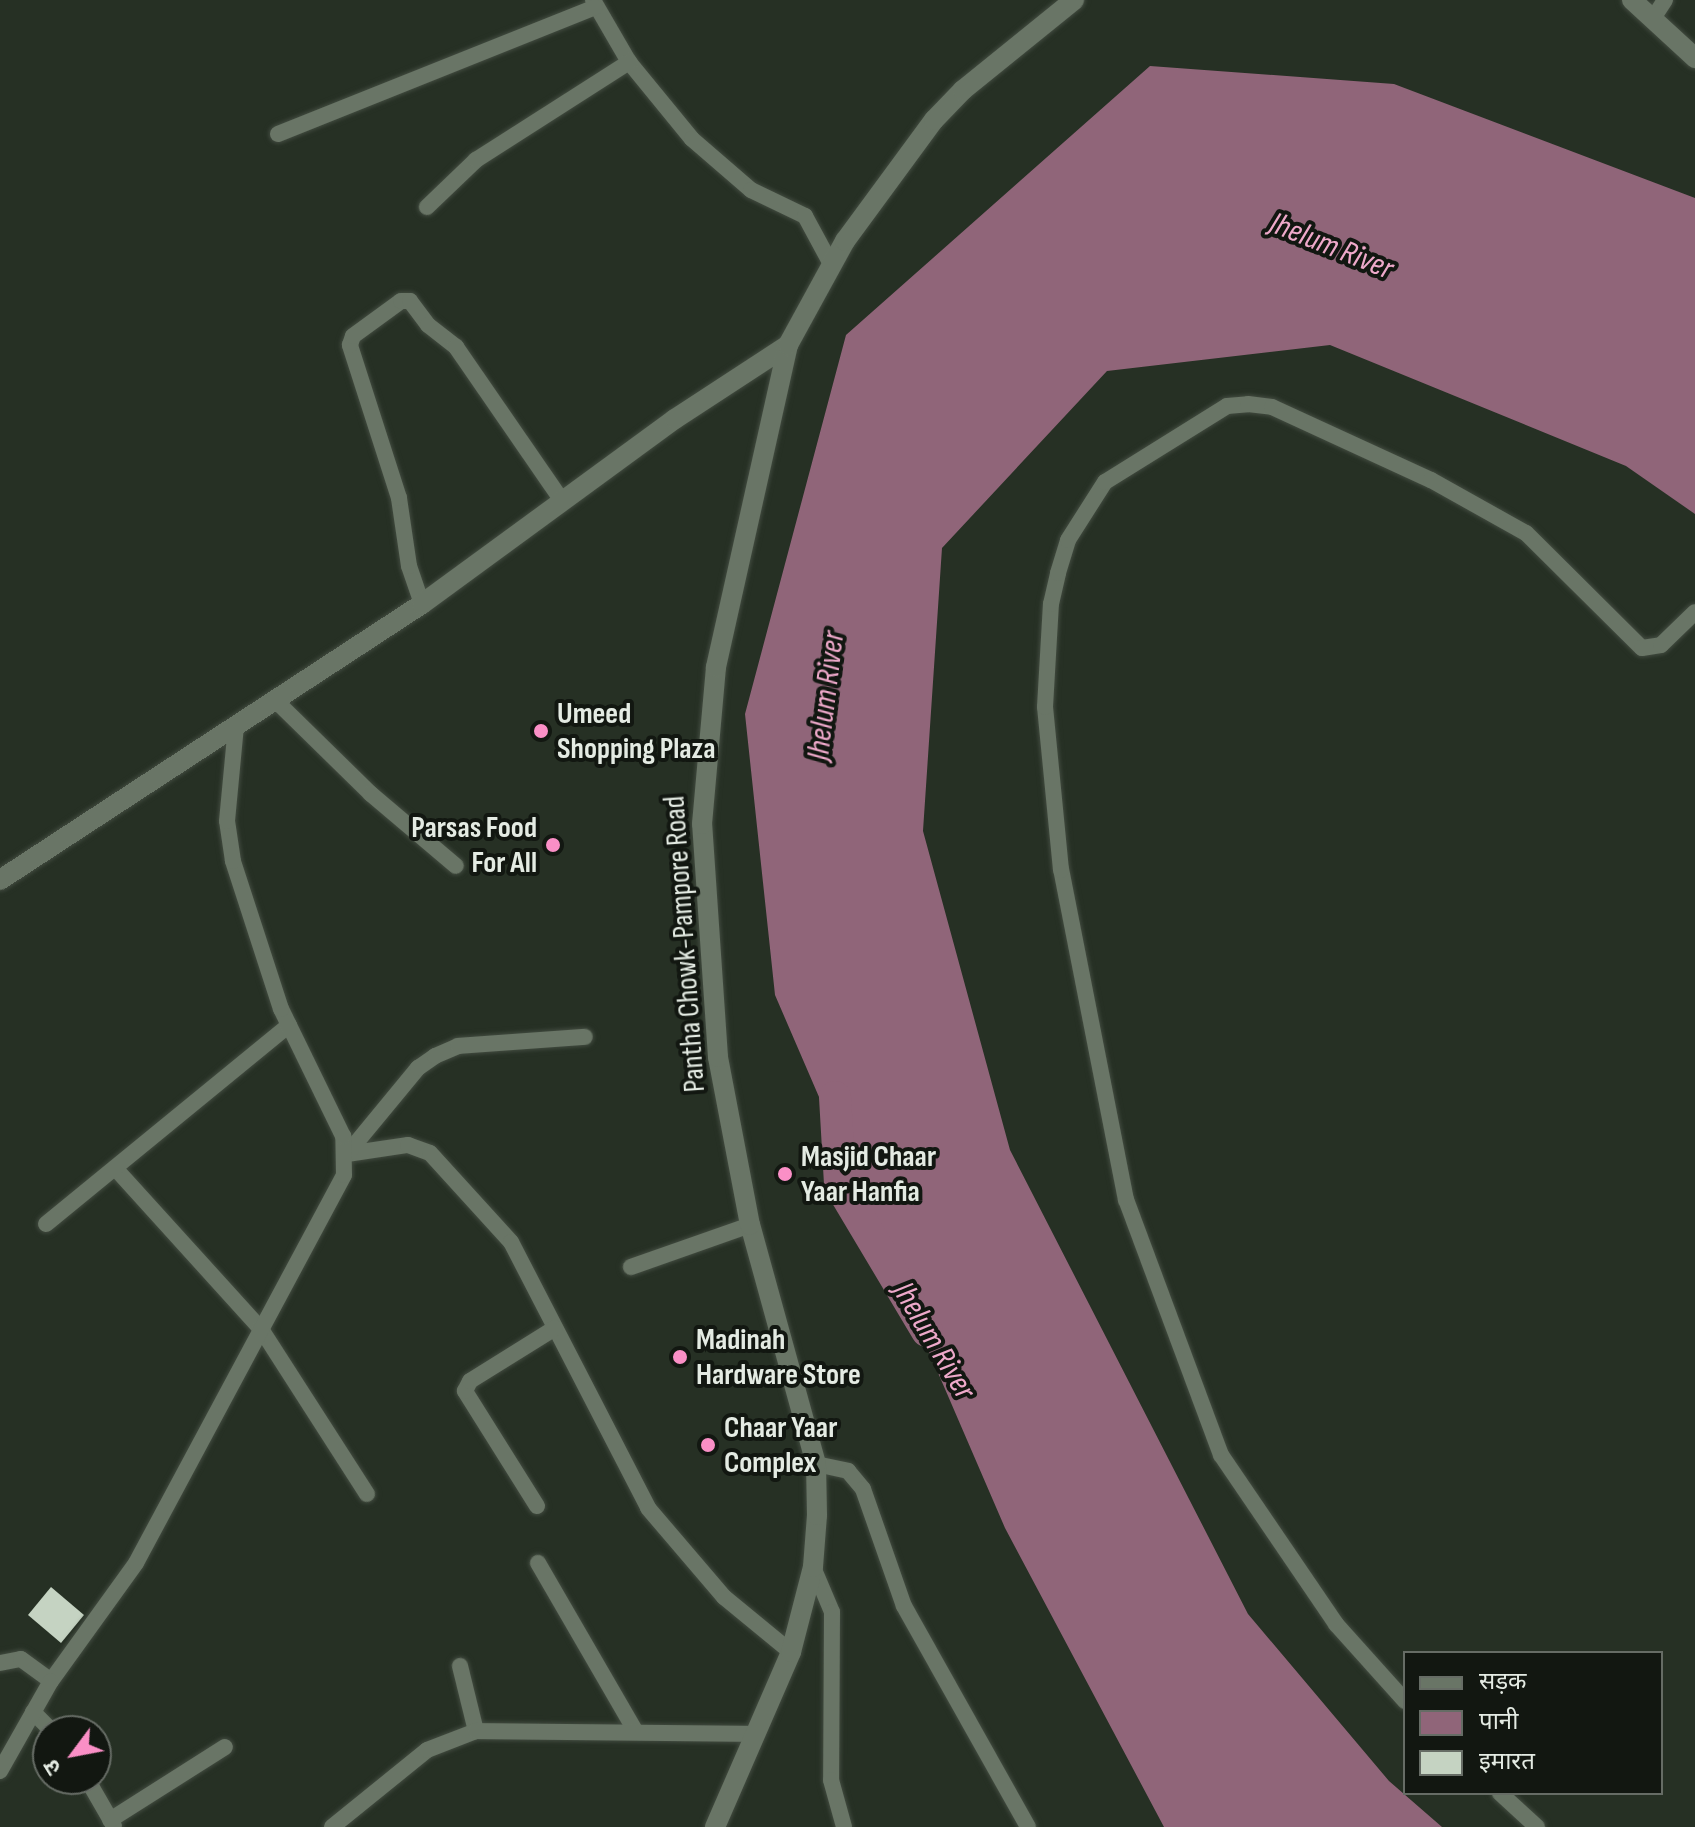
<!DOCTYPE html>
<html>
<head>
<meta charset="utf-8">
<style>
  body { margin:0 }
  #map { position:relative; width:1695px; height:1827px; overflow:hidden; background:#263024; font-family:"Sofia Sans Condensed","Noto Sans Devanagari",sans-serif }
  div>[style] { position:absolute }
  .water>* { inset:0; background:#906579 }
  .river>* { height:32px; margin:-16px; padding:0 16px; transform-origin:16px; border-radius:16px; background:#906579 }
  .building>* { inset:0; background:#c5d3c2 }
  .roads { filter:drop-shadow(0 0 2px #424b40) drop-shadow(0 0 2px #424b40) }
  .street>* { height:16px; margin:-8px; padding:0 8px; transform-origin:8px; border-radius:8px; background:#697566 }
  .secondary>* { height:20px; margin:-10px; padding:0 10px; transform-origin:10px; border-radius:10px; background:#697566 }
  .dots>* { width:22px; height:22px; translate:-50% -50%; box-sizing:border-box; border:4px solid #121711; border-radius:50% }
  span { translate:-50% -50%; white-space:nowrap; text-align:center; line-height:1.15; -webkit-text-stroke:8px #121711; paint-order:stroke }
  .poi-label { font-size:30px; color:#e4ebe3; font-weight:700 }
  .left { translate:0 -50%; text-align:left }
  .right { translate:-100% -50%; text-align:right }
  .street-label { font-size:30px; color:#e4ebe3 }
  .water-label { font-size:32px; color:#eea9ca; font-style:italic }
  .legend { position:absolute; left:1403px; top:1651px; width:260px; height:144px; box-sizing:border-box; background:#121711; border:2px solid #666c65; margin:0; padding:10px 14px; list-style:none; font-size:24px; color:#e4ebe3 }
  .legend li { display:flex; align-items:center; gap:16px; height:40px }
  .legend b { width:40px; border:2px solid #666c65 }
  .north { position:absolute; left:32px; top:1715px; width:80px; height:80px; box-sizing:border-box; background:#121711; border:2px solid #666c65; border-radius:50%; rotate:238deg; font-size:22px; font-weight:700; line-height:32px; text-align:center; color:#e4ebe3 }
  .north::after { content:''; display:block; margin:auto; width:28px; height:36px; background:#fa8fc6; clip-path:polygon(50% 0,100% 100%,50% 72%,0 100%) }
</style>
</head>
<body>
<div id="map">
  <div class="water">
    <i style="clip-path:polygon(1150px 66px,1394px 84px,1695px 198px,1695px 514px,1626px 466px,1330px 345px,1107px 371px,942px 548px,923px 831px,1010px 1150px,1248px 1614px,1389px 1781px,1442px 1827px,1164px 1827px,1005px 1528px,775px 995px,745px 714px,846px 335px)"></i>
  </div>
  <div class="river">
    <i style="left:835px;top:1097px;width:88px;rotate:86.7deg"></i>
    <i style="left:840px;top:1185px;width:170px;rotate:59.2deg"></i>
  </div>
  <div class="building">
    <i style="clip-path:polygon(51px 1587px,84px 1615px,61px 1643px,28px 1615px)"></i>
  </div>
  <div class="roads">
    <div class="street">
      <i style="left:593px;top:0;width:72px;rotate:59.9deg"></i>
      <i style="left:629px;top:62px;width:99px;rotate:50.7deg"></i>
      <i style="left:692px;top:139px;width:78px;rotate:40.8deg"></i>
      <i style="left:751px;top:190px;width:60px;rotate:25.7deg"></i>
      <i style="left:805px;top:216px;width:57px;rotate:61.6deg"></i>
      <i style="left:1652px;top:20px;width:24px;rotate:-57deg"></i>
      <i style="left:278px;top:134px;width:341px;rotate:-21.8deg"></i>
      <i style="left:427px;top:207px;width:68px;rotate:-43.8deg"></i>
      <i style="left:476px;top:160px;width:182px;rotate:-32.6deg"></i>
      <i style="left:422px;top:604px;width:40px;rotate:-108.9deg"></i>
      <i style="left:409px;top:566px;width:69px;rotate:-98.4deg"></i>
      <i style="left:399px;top:498px;width:161px;rotate:-107.8deg"></i>
      <i style="left:350px;top:345px;width:9px;rotate:-72deg"></i>
      <i style="left:353px;top:336px;width:59px;rotate:-36.1deg"></i>
      <i style="left:401px;top:301px;width:9px"></i>
      <i style="left:410px;top:301px;width:30px;rotate:53deg"></i>
      <i style="left:428px;top:325px;width:36px;rotate:38deg"></i>
      <i style="left:456px;top:347px;width:188px;rotate:55.4deg"></i>
      <i style="left:275px;top:700px;width:134px;rotate:44.4deg"></i>
      <i style="left:371px;top:794px;width:111px;rotate:40.3deg"></i>
      <i style="left:347px;top:1154px;width:62px;rotate:-8.4deg"></i>
      <i style="left:408px;top:1145px;width:23px;rotate:20deg"></i>
      <i style="left:430px;top:1153px;width:120px;rotate:47.7deg"></i>
      <i style="left:511px;top:1242px;width:299px;rotate:62.7deg"></i>
      <i style="left:648px;top:1508px;width:117px;rotate:49.5deg"></i>
      <i style="left:724px;top:1597px;width:87px;rotate:39.4deg"></i>
      <i style="left:347px;top:1154px;width:112px;rotate:-50.5deg"></i>
      <i style="left:418px;top:1068px;width:21px;rotate:-35deg"></i>
      <i style="left:435px;top:1056px;width:25px;rotate:-23deg"></i>
      <i style="left:458px;top:1046px;width:127px;rotate:-4.1deg"></i>
      <i style="left:115px;top:1168px;width:217px;rotate:47.8deg"></i>
      <i style="left:261px;top:1329px;width:196px;rotate:57.3deg"></i>
      <i style="left:46px;top:1224px;width:314px;rotate:-39.3deg"></i>
      <i style="left:631px;top:1267px;width:126px;rotate:-19.4deg"></i>
      <i style="left:816px;top:1464px;width:33px;rotate:12deg"></i>
      <i style="left:848px;top:1471px;width:23px;rotate:50deg"></i>
      <i style="left:863px;top:1489px;width:124px;rotate:70.7deg"></i>
      <i style="left:904px;top:1606px;width:253px;rotate:60.7deg"></i>
      <i style="left:537px;top:1506px;width:136px;rotate:-122.1deg"></i>
      <i style="left:465px;top:1391px;width:11px;rotate:-63deg"></i>
      <i style="left:470px;top:1381px;width:100px;rotate:-31.9deg"></i>
      <i style="left:538px;top:1563px;width:193px;rotate:59.9deg"></i>
      <i style="left:813px;top:1567px;width:49px;rotate:67.1deg"></i>
      <i style="left:832px;top:1612px;width:168px;rotate:90.3deg"></i>
      <i style="left:831px;top:1780px;width:49px;rotate:74.5deg"></i>
      <i style="left:0;top:1663px;width:21px;rotate:-11deg"></i>
      <i style="left:21px;top:1659px;width:37px;rotate:36deg"></i>
      <i style="left:51px;top:1681px;width:145px;rotate:-54.2deg"></i>
      <i style="left:136px;top:1563px;width:440px;rotate:-61.8deg"></i>
      <i style="left:344px;top:1175px;width:39px;rotate:-91deg"></i>
      <i style="left:343px;top:1136px;width:141px;rotate:-116deg"></i>
      <i style="left:281px;top:1009px;width:156px;rotate:-108deg"></i>
      <i style="left:233px;top:861px;width:40px;rotate:-98.5deg"></i>
      <i style="left:227px;top:821px;width:95px;rotate:-84.6deg"></i>
      <i style="left:460px;top:1666px;width:67px;rotate:76.2deg"></i>
      <i style="left:1405px;top:1701px;width:103px;rotate:-131.9deg"></i>
      <i style="left:1336px;top:1624px;width:204px;rotate:-124.2deg"></i>
      <i style="left:1221px;top:1455px;width:272px;rotate:-110.4deg"></i>
      <i style="left:1126px;top:1200px;width:336px;rotate:-101.1deg"></i>
      <i style="left:1061px;top:870px;width:164px;rotate:-95.6deg"></i>
      <i style="left:1045px;top:707px;width:103px;rotate:-86.7deg"></i>
      <i style="left:1051px;top:604px;width:32px;rotate:-77deg"></i>
      <i style="left:1058px;top:573px;width:34px;rotate:-73deg"></i>
      <i style="left:1068px;top:540px;width:69px;rotate:-57.5deg"></i>
      <i style="left:1105px;top:482px;width:144px;rotate:-31.9deg"></i>
      <i style="left:1227px;top:406px;width:21px;rotate:-5deg"></i>
      <i style="left:1248px;top:404px;width:24px;rotate:7deg"></i>
      <i style="left:1272px;top:407px;width:175px;rotate:24.7deg"></i>
      <i style="left:1431px;top:480px;width:109px;rotate:29.2deg"></i>
      <i style="left:1526px;top:533px;width:163px;rotate:44.8deg"></i>
      <i style="left:1642px;top:648px;width:19px;rotate:-9deg"></i>
      <i style="left:1661px;top:645px;width:47px;rotate:-44.1deg"></i>
      <i style="left:33px;top:1712px;width:27px;rotate:45deg"></i>
      <i style="left:0;top:1771px;width:103px;rotate:-60.5deg"></i>
      <i style="left:87px;top:1779px;width:54px;rotate:60.1deg"></i>
      <i style="left:1500px;top:1793px;width:50px;rotate:42.6deg"></i>
      <i style="left:110px;top:1820px;width:136px;rotate:-32.4deg"></i>
      <i style="left:332px;top:1827px;width:122px;rotate:-39deg"></i>
      <i style="left:427px;top:1750px;width:53px;rotate:-21.2deg"></i>
      <i style="left:476px;top:1731px;width:280px;rotate:0.6deg"></i>
    </div>
    <div class="secondary">
      <i style="left:1632px;top:0;width:86px;rotate:42.6deg"></i>
      <i style="left:0;top:880px;width:504px;rotate:-33.19deg"></i>
      <i style="left:422px;top:604px;width:313px;rotate:-36.2deg"></i>
      <i style="left:675px;top:419px;width:135px;rotate:-33.2deg"></i>
      <i style="left:715px;top:1827px;width:191px;rotate:-66.5deg"></i>
      <i style="left:791px;top:1652px;width:88px;rotate:-75.5deg"></i>
      <i style="left:813px;top:1567px;width:52px;rotate:-85.6deg"></i>
      <i style="left:817px;top:1515px;width:51px;rotate:-91.1deg"></i>
      <i style="left:816px;top:1464px;width:248px;rotate:-105.4deg"></i>
      <i style="left:750px;top:1225px;width:171px;rotate:-100.8deg"></i>
      <i style="left:718px;top:1057px;width:234px;rotate:-93.9deg"></i>
      <i style="left:702px;top:824px;width:158px;rotate:-84.9deg"></i>
      <i style="left:716px;top:667px;width:330px;rotate:-77.4deg"></i>
      <i style="left:788px;top:345px;width:119px;rotate:-61.3deg"></i>
      <i style="left:845px;top:241px;width:150px;rotate:-53.7deg"></i>
      <i style="left:934px;top:120px;width:42px;rotate:-46deg"></i>
      <i style="left:963px;top:90px;width:143px;rotate:-39deg"></i>
    </div>
  </div>
  <div class="dots">
    <i style="left:541px;top:731px;background:#fa8fc6"></i>
    <i style="left:553px;top:845px;background:#fa8fc6"></i>
    <i style="left:785px;top:1174px;background:#fa8fc6"></i>
    <i style="left:680px;top:1357px;background:#fa8fc6"></i>
    <i style="left:708px;top:1445px;background:#fa8fc6"></i>
  </div>
  <div class="poi-label">
    <span class="left" style="left:557px;top:731px">Umeed<br>Shopping Plaza</span>
    <span class="right" style="left:537px;top:845px">Parsas Food<br>For All</span>
    <span class="left" style="left:801px;top:1174px">Masjid Chaar<br>Yaar Hanfia</span>
    <span class="left" style="left:696px;top:1357px">Madinah<br>Hardware Store</span>
    <span class="left" style="left:724px;top:1445px">Chaar Yaar<br>Complex</span>
  </div>
  <div class="street-label">
    <span style="left:685px;top:944px;rotate:-94deg">Pantha Chowk-Pampore Road</span>
  </div>
  <div class="water-label">
    <span style="left:1331px;top:247px;rotate:22deg">Jhelum River</span>
    <span style="left:827px;top:696px;rotate:-83deg">Jhelum River</span>
    <span style="left:933px;top:1341px;rotate:59deg">Jhelum River</span>
  </div>
  <ul class="legend">
  <li><b style="height:10px;background:#697566"></b>सड़क</li>
  <li><b style="height:22px;background:#906579"></b>पानी</li>
  <li><b style="height:22px;background:#c5d3c2"></b>इमारत</li>
  </ul>
  <div class="north">उ</div>
</div>
</body>
</html>
